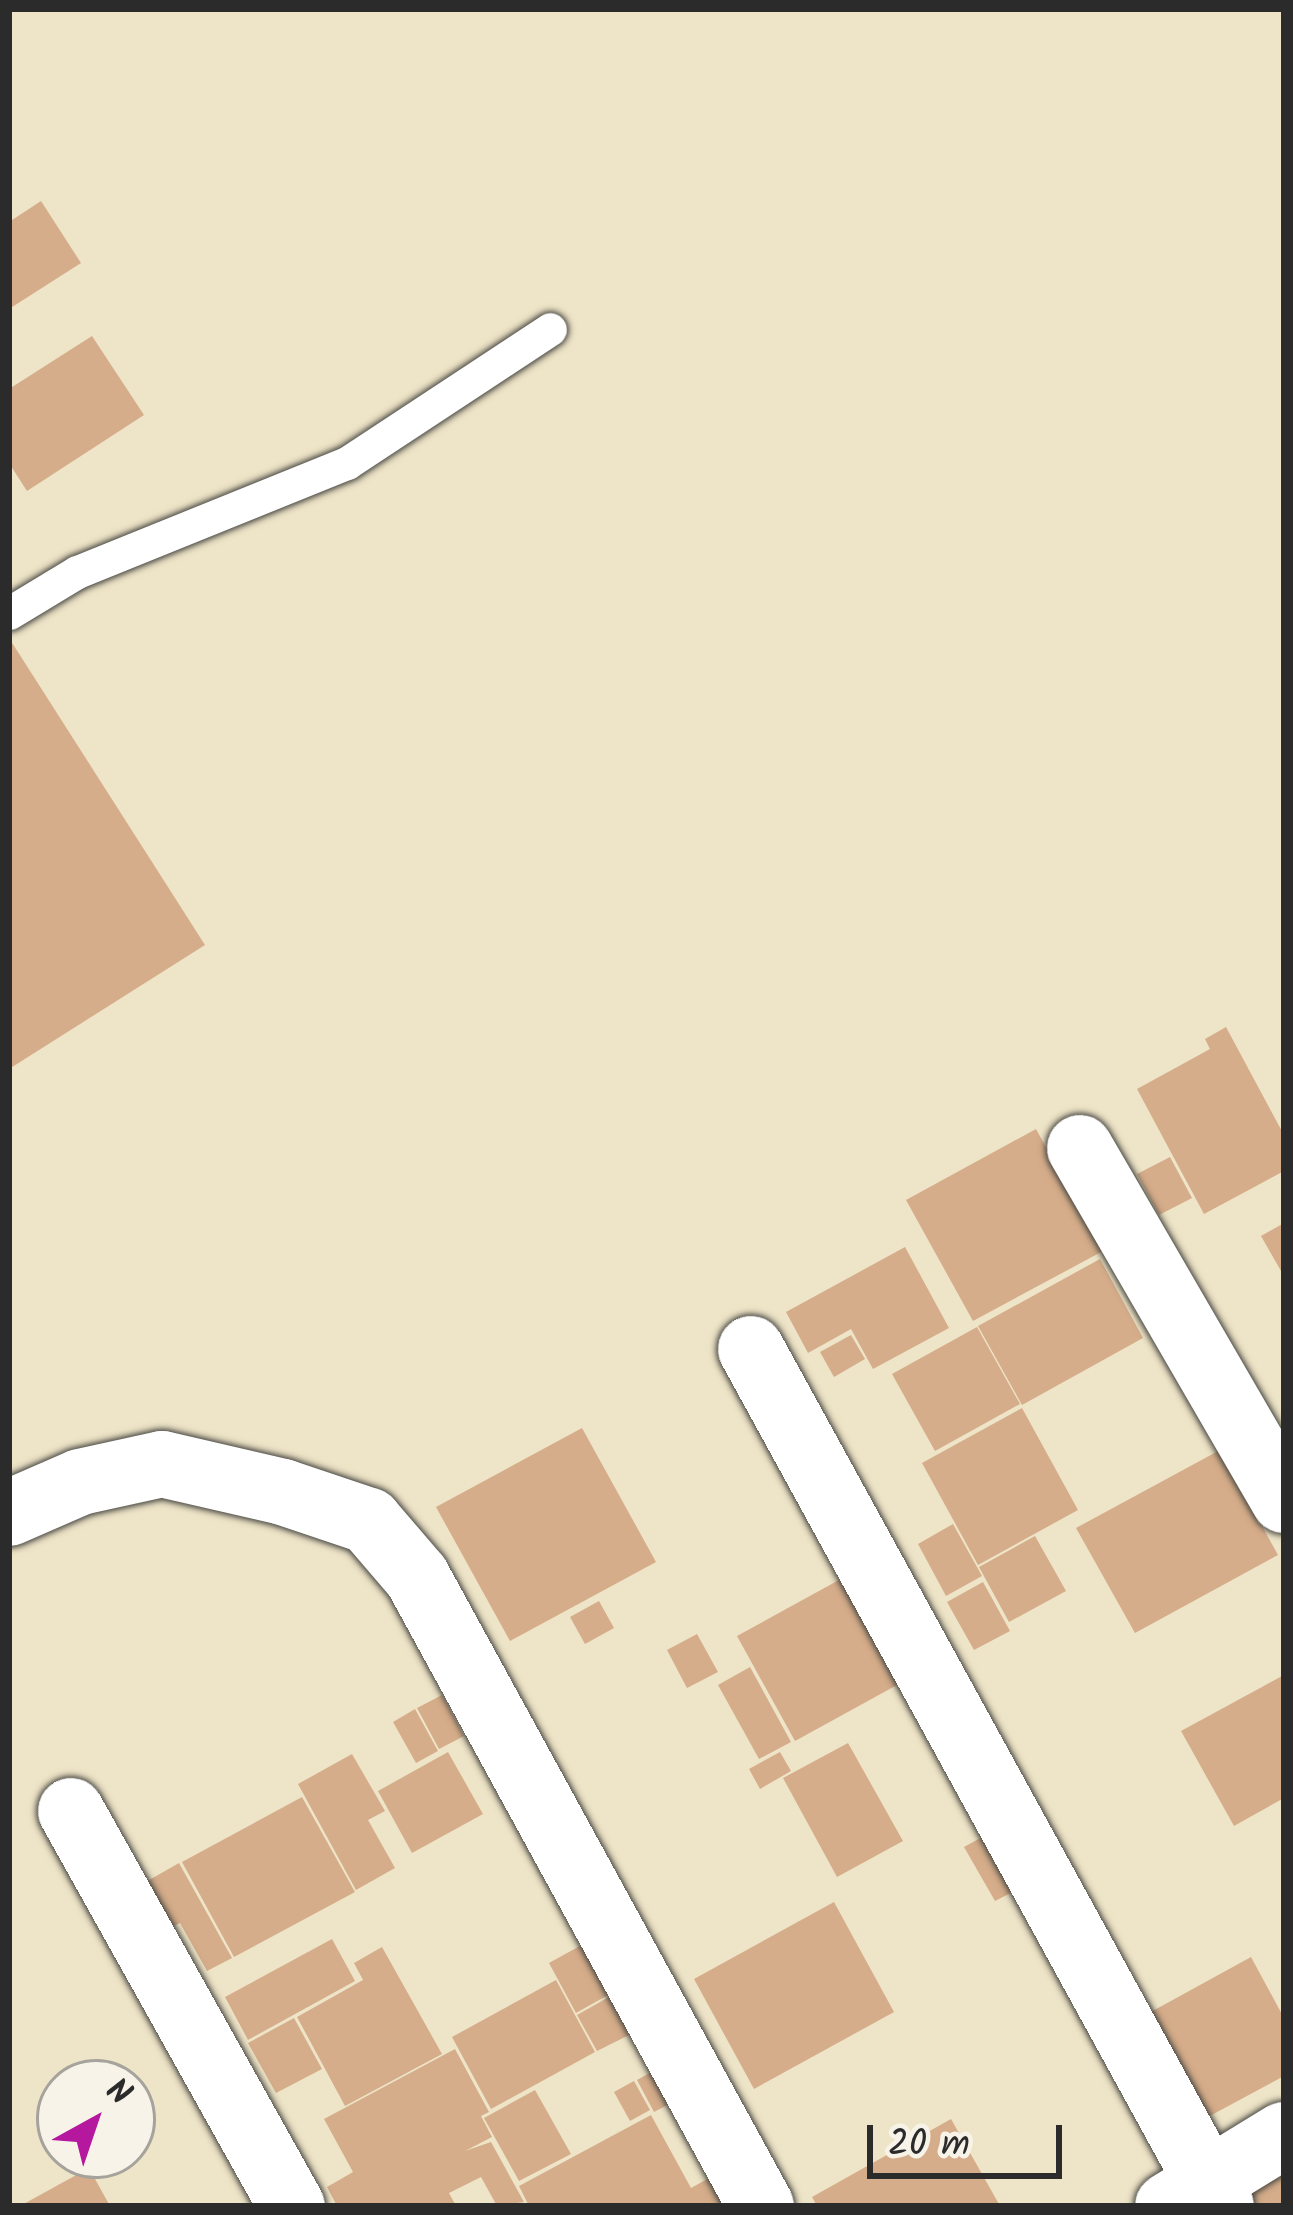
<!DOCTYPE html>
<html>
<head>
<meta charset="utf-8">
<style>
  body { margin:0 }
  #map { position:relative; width:1293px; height:2215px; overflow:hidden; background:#eee4c7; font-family:Kalam,sans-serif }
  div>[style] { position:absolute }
  .building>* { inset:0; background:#d6ad8a }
  .roads { filter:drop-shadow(0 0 3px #484742) drop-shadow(0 0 3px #484742) }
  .service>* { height:33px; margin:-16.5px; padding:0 16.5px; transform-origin:16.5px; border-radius:16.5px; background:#fff }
  .minor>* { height:66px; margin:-33px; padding:0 33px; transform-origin:33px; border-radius:33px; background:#fff }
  span { translate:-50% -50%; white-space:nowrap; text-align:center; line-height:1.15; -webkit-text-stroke:9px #f7f3e8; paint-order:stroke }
  .frame { position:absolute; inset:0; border:12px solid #2b2b2b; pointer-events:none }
  .north { position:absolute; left:36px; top:2059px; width:120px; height:120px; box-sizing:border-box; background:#f7f3e8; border:3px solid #a5a39c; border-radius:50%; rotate:40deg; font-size:33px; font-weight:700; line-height:48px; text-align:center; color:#2b2b2b }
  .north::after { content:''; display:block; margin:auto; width:42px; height:54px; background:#b5179e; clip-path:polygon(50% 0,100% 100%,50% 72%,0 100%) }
  .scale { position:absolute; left:867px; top:2125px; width:195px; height:54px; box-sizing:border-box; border:6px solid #2b2b2b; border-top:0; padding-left:15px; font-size:36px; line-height:42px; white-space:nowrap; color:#2b2b2b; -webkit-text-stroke:9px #f7f3e8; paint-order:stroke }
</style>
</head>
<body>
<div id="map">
  <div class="building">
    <i style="clip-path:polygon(41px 201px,81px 263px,9px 309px,9px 222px)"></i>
    <i style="clip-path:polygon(92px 336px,144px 415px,27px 491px,9px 463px,9px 389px)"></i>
    <i style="clip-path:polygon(9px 638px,205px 945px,9px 1069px)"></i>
    <i style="clip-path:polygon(1226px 1027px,1284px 1135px,1284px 1171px,1204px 1214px,1137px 1089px,1210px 1049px,1205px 1039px)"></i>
    <i style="clip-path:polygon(1036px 1129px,1103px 1251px,973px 1321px,906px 1200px)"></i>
    <i style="clip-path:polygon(1170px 1157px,1192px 1198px,1159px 1215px,1137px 1174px)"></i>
    <i style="clip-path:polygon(1284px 1223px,1284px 1270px,1281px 1271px,1261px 1236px)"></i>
    <i style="clip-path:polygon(905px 1247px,949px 1328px,873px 1369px,851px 1329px,808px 1353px,786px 1312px)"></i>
    <i style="clip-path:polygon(1100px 1259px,1143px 1338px,1022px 1405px,978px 1326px)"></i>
    <i style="clip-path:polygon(977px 1327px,1020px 1404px,935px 1451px,892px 1374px)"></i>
    <i style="clip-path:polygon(851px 1335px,865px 1359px,834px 1377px,820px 1352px)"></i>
    <i style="clip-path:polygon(1022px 1408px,1078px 1510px,978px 1565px,922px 1463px)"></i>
    <i style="clip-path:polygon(582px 1428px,656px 1562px,510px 1641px,436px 1507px)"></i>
    <i style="clip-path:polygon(1220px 1450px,1278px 1555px,1135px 1633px,1076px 1528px)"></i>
    <i style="clip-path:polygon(953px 1524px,982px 1576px,946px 1596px,918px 1544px)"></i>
    <i style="clip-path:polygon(1035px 1536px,1066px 1591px,1009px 1622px,979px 1567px)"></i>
    <i style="clip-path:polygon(859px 1569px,917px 1674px,795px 1741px,737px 1636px)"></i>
    <i style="clip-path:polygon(983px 1582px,1010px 1631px,974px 1650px,947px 1602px)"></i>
    <i style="clip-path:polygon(599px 1601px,614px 1628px,585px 1644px,570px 1617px)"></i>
    <i style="clip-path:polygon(697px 1634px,718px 1672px,687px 1688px,667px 1650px)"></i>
    <i style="clip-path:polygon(750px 1667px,791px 1742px,759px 1759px,718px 1685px)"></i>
    <i style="clip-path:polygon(1284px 1675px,1284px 1798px,1234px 1826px,1181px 1731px)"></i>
    <i style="clip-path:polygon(442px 1695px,464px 1736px,439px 1749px,417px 1708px)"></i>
    <i style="clip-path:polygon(415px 1709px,438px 1751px,416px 1763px,393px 1722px)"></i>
    <i style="clip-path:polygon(848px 1743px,903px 1841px,837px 1877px,783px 1778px)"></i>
    <i style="clip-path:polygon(448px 1752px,483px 1814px,412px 1853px,378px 1791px)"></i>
    <i style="clip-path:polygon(780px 1752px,791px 1771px,760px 1789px,749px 1769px)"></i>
    <i style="clip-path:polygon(352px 1754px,385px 1811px,368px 1820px,395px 1868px,356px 1890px,298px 1784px)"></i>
    <i style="clip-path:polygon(302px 1797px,355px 1892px,234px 1957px,182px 1862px)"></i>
    <i style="clip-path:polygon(995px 1830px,1026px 1885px,995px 1901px,964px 1847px)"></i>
    <i style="clip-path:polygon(179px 1863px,232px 1958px,207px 1971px,180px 1923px,155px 1936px,130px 1891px)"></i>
    <i style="clip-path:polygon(834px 1902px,894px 2012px,754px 2089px,694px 1979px)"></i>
    <i style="clip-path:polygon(598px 1936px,626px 1985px,576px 2013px,549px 1963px)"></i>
    <i style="clip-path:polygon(332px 1939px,355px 1981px,248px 2040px,225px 1997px)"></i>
    <i style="clip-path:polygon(382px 1947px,442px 2054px,345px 2106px,297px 2017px,363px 1980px,354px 1963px)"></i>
    <i style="clip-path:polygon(1251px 1957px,1284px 2018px,1284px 2076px,1206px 2118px,1149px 2013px)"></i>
    <i style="clip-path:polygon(556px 1980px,595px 2052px,491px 2109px,452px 2037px)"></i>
    <i style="clip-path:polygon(616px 1993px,637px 2031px,597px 2051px,577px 2015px)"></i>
    <i style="clip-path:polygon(294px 2018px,322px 2069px,276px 2093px,248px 2043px)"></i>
    <i style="clip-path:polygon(455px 2049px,489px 2112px,481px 2116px,492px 2137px,465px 2151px,491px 2142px,524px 2202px,497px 2206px,481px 2177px,449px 2193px,456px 2206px,337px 2206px,327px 2187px,353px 2172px,324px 2119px)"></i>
    <i style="clip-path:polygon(657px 2069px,675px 2101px,654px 2112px,637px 2080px)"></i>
    <i style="clip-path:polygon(634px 2081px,650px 2110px,630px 2121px,614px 2092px)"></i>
    <i style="clip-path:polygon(535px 2090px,571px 2154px,519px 2181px,484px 2118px)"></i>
    <i style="clip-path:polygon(651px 2115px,691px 2188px,720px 2172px,739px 2206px,529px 2206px,519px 2186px)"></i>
    <i style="clip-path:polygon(951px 2119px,1000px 2206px,817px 2206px,812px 2197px)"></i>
    <i style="clip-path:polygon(1284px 2164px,1284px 2206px,1249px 2206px,1240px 2190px)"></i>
    <i style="clip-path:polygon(89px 2168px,110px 2206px,20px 2206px)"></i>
  </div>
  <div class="roads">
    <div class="service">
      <i style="left:9px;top:613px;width:79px;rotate:-31.1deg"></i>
      <i style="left:77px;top:572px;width:291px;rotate:-22deg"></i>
      <i style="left:347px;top:463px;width:243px;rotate:-33.4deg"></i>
    </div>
    <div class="minor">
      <i style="left:1080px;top:1148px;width:407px;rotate:59.9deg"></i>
      <i style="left:751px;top:1349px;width:977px;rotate:61.26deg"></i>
      <i style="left:9px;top:1513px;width:77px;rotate:-23.6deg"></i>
      <i style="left:80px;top:1482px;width:84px;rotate:-12.4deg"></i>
      <i style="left:162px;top:1464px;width:124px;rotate:13deg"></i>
      <i style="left:283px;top:1492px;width:91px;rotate:18.6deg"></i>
      <i style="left:369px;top:1521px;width:74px;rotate:49.4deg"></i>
      <i style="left:417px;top:1577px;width:717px;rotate:61.33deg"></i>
      <i style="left:71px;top:1811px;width:453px;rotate:60.8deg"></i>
      <i style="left:1168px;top:2206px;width:136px;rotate:-31.5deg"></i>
    </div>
  </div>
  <div class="frame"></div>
  <div class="north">N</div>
  <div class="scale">20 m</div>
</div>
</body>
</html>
